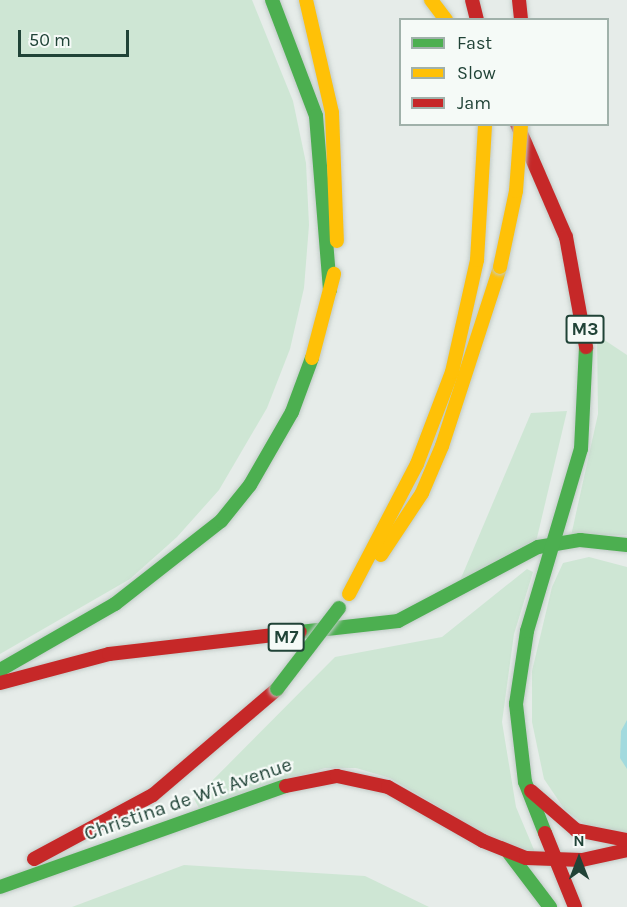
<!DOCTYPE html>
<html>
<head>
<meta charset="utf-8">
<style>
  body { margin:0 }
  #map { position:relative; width:627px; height:907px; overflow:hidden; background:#e6ece9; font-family:Karla,sans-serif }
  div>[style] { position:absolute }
  .green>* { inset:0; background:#cee6d4 }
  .water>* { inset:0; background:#a2dade }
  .roads { filter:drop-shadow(0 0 2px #c1cbc7) drop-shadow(0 0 2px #c1cbc7) }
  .fast>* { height:14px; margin:-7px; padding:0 7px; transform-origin:7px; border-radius:7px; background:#4caf50 }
  .slow>* { height:14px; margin:-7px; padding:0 7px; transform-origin:7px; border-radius:7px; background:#ffc107 }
  .jam>* { height:14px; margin:-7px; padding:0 7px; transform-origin:7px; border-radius:7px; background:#c62828 }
  .bridges { filter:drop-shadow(0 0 2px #c1cbc7) drop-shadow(0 0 2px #c1cbc7) }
  .fast-bridge>* { height:14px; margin:-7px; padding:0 7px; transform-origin:7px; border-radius:7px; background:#4caf50 }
  .slow-bridge>* { height:14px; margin:-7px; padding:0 7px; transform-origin:7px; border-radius:7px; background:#ffc107 }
  span { translate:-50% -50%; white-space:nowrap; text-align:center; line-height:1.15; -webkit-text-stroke:4.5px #f5faf7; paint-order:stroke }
  .shield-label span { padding:2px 4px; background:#f5faf7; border:2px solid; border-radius:4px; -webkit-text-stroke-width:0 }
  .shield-label { font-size:18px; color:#204337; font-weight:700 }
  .street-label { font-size:20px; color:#204337 }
  .legend { position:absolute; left:399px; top:18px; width:210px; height:108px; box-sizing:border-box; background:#f5faf7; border:2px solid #a0b1aa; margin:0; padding:8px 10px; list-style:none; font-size:18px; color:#204337 }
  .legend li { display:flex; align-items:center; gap:12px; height:30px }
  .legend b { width:30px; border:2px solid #a0b1aa }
  .north { position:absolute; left:549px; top:829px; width:60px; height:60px; -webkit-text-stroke:4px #f5faf7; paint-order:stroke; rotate:0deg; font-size:16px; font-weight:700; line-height:24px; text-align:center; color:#204337 }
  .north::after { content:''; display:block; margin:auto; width:21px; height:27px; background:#204337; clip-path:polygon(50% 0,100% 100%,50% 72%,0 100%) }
  .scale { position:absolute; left:18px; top:30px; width:111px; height:27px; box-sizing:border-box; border:3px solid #204337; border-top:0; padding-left:8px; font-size:18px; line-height:21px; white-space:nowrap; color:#204337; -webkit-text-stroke:4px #f5faf7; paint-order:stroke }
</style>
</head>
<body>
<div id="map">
  <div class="green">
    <i style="clip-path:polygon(0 0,252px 0,293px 101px,306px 163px,309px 225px,304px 288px,290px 349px,267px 408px,219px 490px,177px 537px,130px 579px,0 654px)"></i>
    <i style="clip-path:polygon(597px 335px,627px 355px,627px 535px,571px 536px,598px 414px)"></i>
    <i style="clip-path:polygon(567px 411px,536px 542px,459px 583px,531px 413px)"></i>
    <i style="clip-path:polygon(589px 557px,627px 567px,627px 833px,594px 831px,565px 810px,544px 779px,532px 722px,532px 671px,552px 587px,563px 563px)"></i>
    <i style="clip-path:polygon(527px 569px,533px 572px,514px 634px,502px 722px,516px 807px,537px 857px,508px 848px,390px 778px,356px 768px,325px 768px,199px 808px,194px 799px,335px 657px,442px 637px)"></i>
    <i style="clip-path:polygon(184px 865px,365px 876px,429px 907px,72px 907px)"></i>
  </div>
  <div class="water">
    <i style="clip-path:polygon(627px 720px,627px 769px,620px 758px,621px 731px)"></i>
  </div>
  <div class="roads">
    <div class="fast">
      <i style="left:272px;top:0;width:124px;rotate:69.2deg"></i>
      <i style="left:316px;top:116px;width:175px;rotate:85.4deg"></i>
      <i style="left:300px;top:632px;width:99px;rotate:-6.4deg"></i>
      <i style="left:398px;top:621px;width:158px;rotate:-27.9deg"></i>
      <i style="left:538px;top:547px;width:43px;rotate:-9.5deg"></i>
      <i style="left:580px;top:540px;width:47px;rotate:6.1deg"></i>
      <i style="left:0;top:670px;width:133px;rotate:-29.9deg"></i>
      <i style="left:115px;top:604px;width:135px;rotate:-38.1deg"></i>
      <i style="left:221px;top:521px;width:46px;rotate:-51.1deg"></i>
      <i style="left:250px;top:485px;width:84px;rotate:-60.1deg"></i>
      <i style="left:292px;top:412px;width:58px;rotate:-69.7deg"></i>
      <i style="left:545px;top:833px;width:55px;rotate:-111.4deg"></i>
      <i style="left:525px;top:782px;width:79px;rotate:-96.6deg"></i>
      <i style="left:516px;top:704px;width:74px;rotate:-81.4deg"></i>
      <i style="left:527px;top:631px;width:190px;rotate:-73.5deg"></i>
      <i style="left:581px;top:449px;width:102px;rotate:-87.2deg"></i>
      <i style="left:509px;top:853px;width:68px;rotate:52.8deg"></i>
      <i style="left:0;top:887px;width:303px;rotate:-19.5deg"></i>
    </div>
    <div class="slow">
      <i style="left:306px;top:0;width:116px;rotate:77deg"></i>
      <i style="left:332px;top:113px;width:128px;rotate:87.8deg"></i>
      <i style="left:431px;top:0;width:25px;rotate:53deg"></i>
      <i style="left:312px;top:358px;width:87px;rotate:-75.3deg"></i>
      <i style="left:381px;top:555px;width:74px;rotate:-56.5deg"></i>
      <i style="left:422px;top:493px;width:51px;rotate:-66.9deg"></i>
      <i style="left:442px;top:446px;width:188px;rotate:-72deg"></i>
      <i style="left:349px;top:594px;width:147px;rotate:-62.4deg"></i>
      <i style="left:417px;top:464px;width:98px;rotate:-69.2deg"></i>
      <i style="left:452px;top:372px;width:115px;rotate:-77.4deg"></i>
      <i style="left:477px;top:260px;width:136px;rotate:-86.6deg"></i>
    </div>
    <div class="jam">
      <i style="left:472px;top:0;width:21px;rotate:76deg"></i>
      <i style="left:519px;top:0;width:20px;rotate:84deg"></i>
      <i style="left:517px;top:124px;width:123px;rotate:66.6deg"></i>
      <i style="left:566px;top:237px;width:112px;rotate:79.7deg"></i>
      <i style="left:0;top:683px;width:113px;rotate:-14.9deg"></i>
      <i style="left:109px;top:654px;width:192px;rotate:-6.6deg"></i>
      <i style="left:286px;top:786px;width:52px;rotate:-11.1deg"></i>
      <i style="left:337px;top:776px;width:52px;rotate:12.2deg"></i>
      <i style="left:388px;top:787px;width:109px;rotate:29.6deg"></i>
      <i style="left:483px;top:841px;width:46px;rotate:21.6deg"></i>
      <i style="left:526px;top:858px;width:56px;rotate:2deg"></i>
      <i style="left:582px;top:860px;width:46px;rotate:-12.5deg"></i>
      <i style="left:531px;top:791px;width:60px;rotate:40.9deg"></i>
      <i style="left:576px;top:830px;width:52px;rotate:11.1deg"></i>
      <i style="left:545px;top:833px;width:80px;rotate:67.9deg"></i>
      <i style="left:34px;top:859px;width:135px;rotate:-28.3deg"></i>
      <i style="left:153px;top:795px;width:163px;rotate:-40.5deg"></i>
    </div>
  </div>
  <div class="bridges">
    <div class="fast-bridge">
      <i style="left:277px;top:689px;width:102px;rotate:-52.6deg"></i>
    </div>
    <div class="slow-bridge">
      <i style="left:500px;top:267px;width:78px;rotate:-78.1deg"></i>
      <i style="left:516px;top:191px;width:67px;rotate:-85.7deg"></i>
    </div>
  </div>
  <div class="shield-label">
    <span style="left:585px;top:329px">M3</span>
    <span style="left:286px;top:637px">M7</span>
  </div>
  <div class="street-label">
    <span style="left:188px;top:799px;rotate:-19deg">Christina de Wit Avenue</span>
  </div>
  <ul class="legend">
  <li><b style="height:8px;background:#4caf50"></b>Fast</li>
  <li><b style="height:8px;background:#ffc107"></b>Slow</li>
  <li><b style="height:8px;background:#c62828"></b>Jam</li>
  </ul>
  <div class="north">N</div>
  <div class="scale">50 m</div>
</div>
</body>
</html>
